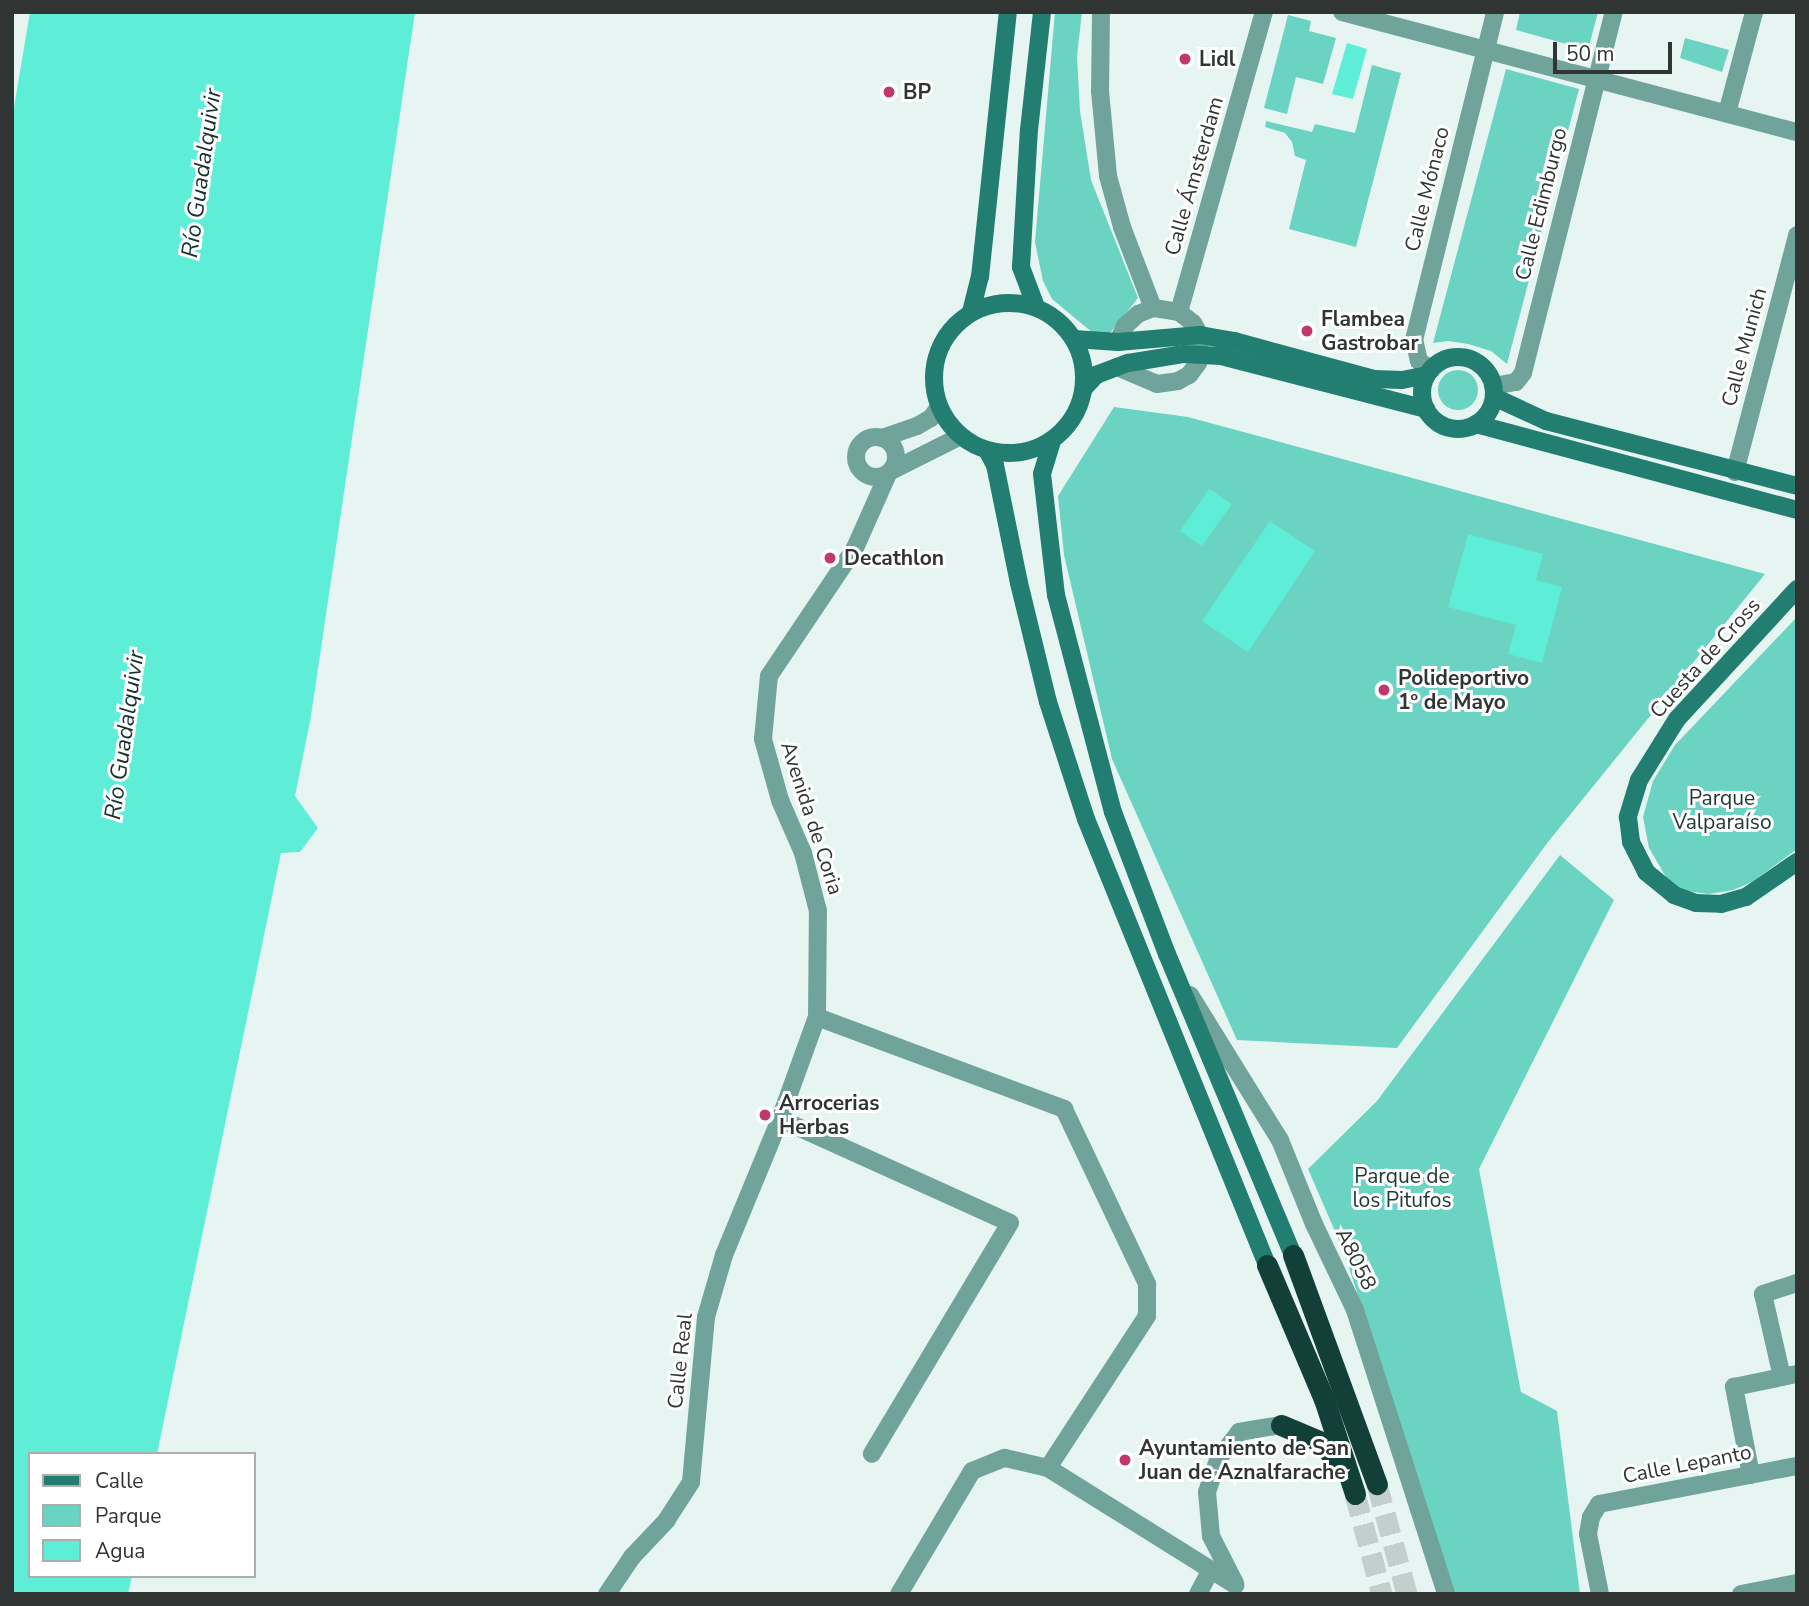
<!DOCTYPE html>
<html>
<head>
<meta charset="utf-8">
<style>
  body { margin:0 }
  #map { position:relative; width:1809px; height:1606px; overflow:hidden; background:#e7f5f2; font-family:"Nunito Sans",sans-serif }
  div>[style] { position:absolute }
  .green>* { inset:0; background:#6bd3c2 }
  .round { border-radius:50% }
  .water>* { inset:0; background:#5eedd7 }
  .highway-tunnel>* { height:21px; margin-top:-10.5px; transform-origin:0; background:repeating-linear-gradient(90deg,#c2cfcc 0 21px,transparent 0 31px) }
  .street>* { height:18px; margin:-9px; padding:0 9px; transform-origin:9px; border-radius:9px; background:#70a49a }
  .street>.ring { margin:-9px; padding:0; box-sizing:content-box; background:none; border:18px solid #70a49a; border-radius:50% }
  .secondary>* { height:18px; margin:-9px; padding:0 9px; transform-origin:9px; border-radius:9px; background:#227e71 }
  .secondary>.ring { margin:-9px; padding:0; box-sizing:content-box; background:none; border:18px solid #227e71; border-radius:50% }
  .highway>* { height:21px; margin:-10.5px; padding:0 10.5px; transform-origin:10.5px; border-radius:10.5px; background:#124039 }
  .dots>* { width:19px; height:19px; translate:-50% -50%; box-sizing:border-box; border:4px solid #fff; border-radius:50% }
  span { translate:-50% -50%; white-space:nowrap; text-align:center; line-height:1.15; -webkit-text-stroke:6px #fff; paint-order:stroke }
  .poi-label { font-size:21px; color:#303534; font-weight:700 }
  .left { translate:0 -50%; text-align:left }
  .street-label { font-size:21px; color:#303534 }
  .park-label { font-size:21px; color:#1e3732 }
  .water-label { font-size:23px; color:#19312d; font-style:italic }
  .frame { position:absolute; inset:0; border:14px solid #303534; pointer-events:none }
  .legend { position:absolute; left:28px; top:1452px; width:228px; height:126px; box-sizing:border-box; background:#fff; border:2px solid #acaeae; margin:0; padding:9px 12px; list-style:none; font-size:21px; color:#303534 }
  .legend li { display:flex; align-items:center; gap:14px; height:35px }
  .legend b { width:35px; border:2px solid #acaeae }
  .scale { position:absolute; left:1553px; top:42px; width:119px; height:32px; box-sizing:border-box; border:4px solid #303534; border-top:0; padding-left:9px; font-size:21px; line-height:24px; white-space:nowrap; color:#303534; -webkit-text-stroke:5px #fff; paint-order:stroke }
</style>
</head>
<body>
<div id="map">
  <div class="green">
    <i style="clip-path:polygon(1055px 12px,1082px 12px,1077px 56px,1080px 111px,1091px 180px,1138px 298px,1110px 333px,1093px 333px,1052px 299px,1043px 281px,1035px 242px)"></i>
    <i style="clip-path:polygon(1520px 12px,1598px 12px,1588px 50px,1516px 30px)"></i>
    <i style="clip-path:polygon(1288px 15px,1311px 21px,1309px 31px,1336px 38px,1323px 84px,1296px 77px,1287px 114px,1264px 108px)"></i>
    <i style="clip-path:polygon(1685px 38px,1729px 50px,1722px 72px,1680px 58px)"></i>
    <i style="clip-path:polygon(1372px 65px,1401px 73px,1356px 247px,1289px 229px,1306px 160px,1295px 156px,1292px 142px,1285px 133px,1265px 127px,1266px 121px,1312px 132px,1315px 124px,1355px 133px)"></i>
    <i style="clip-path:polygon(1506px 69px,1579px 89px,1507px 364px,1491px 351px,1468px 344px,1448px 341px,1433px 343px)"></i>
    <i class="round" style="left:1438px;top:370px;width:40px;height:40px"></i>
    <i style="clip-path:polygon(1114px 407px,1188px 417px,1765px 574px,1548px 842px,1397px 1048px,1237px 1040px,1112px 759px,1064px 555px,1058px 496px)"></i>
    <i style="clip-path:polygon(1797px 617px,1797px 849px,1752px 882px,1733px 890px,1709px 894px,1686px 891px,1669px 882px,1649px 848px,1643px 817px,1653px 781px,1675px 745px)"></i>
    <i style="clip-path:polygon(1560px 855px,1614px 900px,1479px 1169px,1521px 1392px,1557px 1411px,1580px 1594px,1454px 1594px,1344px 1252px,1308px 1169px,1377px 1101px)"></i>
  </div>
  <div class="water">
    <i style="clip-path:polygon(30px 12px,415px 12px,311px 716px,295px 796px,318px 828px,300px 852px,281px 853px,157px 1454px,30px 1454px,30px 1576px,132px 1576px,128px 1594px,12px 1594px,12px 119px)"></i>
    <i style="clip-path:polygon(1347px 43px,1367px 49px,1353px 99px,1332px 94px)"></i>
    <i style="clip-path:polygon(1209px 489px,1232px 504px,1202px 546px,1180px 531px)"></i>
    <i style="clip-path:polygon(1270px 521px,1315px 551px,1248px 652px,1202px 621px)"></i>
    <i style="clip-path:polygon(1468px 534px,1543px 554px,1536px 580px,1562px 587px,1542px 663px,1508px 654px,1516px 625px,1448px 607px)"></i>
  </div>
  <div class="highway-tunnel">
    <i style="left:1377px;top:1484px;width:114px;rotate:74.7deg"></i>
    <i style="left:1355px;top:1494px;width:104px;rotate:74.9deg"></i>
  </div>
  <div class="street">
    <i style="left:1101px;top:12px;width:79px;rotate:90.7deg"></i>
    <i style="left:1100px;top:91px;width:85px;rotate:84.6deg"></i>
    <i style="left:1108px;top:176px;width:53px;rotate:74.6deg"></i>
    <i style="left:1122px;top:227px;width:87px;rotate:69.1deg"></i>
    <i style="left:1342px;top:12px;width:471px;rotate:14.8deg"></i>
    <i style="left:1727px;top:113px;width:105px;rotate:-75deg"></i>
    <i style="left:1179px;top:312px;width:312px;rotate:-74.2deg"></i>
    <i style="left:1117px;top:367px;width:43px;rotate:23deg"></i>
    <i style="left:1157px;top:384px;width:21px;rotate:-8deg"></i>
    <i style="left:1178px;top:381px;width:13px;rotate:-29deg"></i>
    <i style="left:1189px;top:375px;width:15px;rotate:-53deg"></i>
    <i style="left:1198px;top:363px;width:28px;rotate:-86deg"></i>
    <i style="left:1200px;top:335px;width:14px;rotate:-120deg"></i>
    <i style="left:1193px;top:323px;width:18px;rotate:-142deg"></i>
    <i style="left:1179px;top:312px;width:26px;rotate:-171deg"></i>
    <i style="left:1153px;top:308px;width:16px;rotate:158deg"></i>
    <i style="left:1138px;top:314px;width:18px;rotate:137deg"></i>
    <i style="left:1125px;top:326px;width:17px;rotate:114deg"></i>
    <i style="left:1431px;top:370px;width:15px;rotate:-143deg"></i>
    <i style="left:1419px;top:361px;width:22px;rotate:-103deg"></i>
    <i style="left:1414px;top:340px;width:338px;rotate:-76.1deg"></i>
    <i style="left:1493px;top:386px;width:23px;rotate:-10deg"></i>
    <i style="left:1516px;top:382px;width:11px;rotate:-52deg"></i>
    <i style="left:1523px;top:373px;width:372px;rotate:-75.9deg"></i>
    <i class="ring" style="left:856px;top:437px;width:22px;height:22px"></i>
    <i style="left:882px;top:438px;width:37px;rotate:-19deg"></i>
    <i style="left:917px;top:426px;width:16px;rotate:-30deg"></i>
    <i style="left:931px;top:418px;width:14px;rotate:-54deg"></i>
    <i style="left:891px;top:471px;width:78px;rotate:-26.6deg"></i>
    <i style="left:1735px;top:472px;width:245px;rotate:-75.3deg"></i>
    <i style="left:1190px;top:995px;width:171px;rotate:58.2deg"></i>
    <i style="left:1280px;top:1140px;width:91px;rotate:68deg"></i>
    <i style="left:1314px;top:1224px;width:95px;rotate:64.5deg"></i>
    <i style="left:1355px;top:1310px;width:298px;rotate:72.2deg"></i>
    <i style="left:817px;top:1017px;width:264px;rotate:20.4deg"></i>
    <i style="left:1064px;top:1109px;width:194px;rotate:64.6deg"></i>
    <i style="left:1147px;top:1284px;width:32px;rotate:90deg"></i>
    <i style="left:1147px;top:1316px;width:181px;rotate:123.1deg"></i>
    <i style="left:780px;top:1119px;width:252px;rotate:24.3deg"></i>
    <i style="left:1010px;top:1223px;width:269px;rotate:120.9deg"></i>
    <i style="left:1782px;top:1377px;width:85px;rotate:-102.9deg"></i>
    <i style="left:1763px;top:1294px;width:36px;rotate:-18deg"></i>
    <i style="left:1751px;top:1475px;width:90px;rotate:-100.9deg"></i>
    <i style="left:1734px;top:1387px;width:64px;rotate:-11.7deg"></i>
    <i style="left:1235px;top:1583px;width:53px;rotate:-117.1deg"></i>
    <i style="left:1211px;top:1536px;width:44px;rotate:-95.2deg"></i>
    <i style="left:1207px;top:1492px;width:36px;rotate:-71deg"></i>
    <i style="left:1219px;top:1458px;width:33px;rotate:-52deg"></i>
    <i style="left:1239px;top:1432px;width:43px;rotate:-9.5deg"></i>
    <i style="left:607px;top:1594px;width:45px;rotate:-56deg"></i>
    <i style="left:632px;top:1557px;width:50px;rotate:-46.6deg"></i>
    <i style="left:666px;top:1521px;width:46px;rotate:-57.3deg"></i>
    <i style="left:691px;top:1482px;width:166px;rotate:-84.8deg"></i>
    <i style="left:706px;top:1317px;width:65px;rotate:-73.8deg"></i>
    <i style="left:724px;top:1255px;width:147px;rotate:-67.6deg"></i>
    <i style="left:780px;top:1119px;width:109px;rotate:-70.1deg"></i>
    <i style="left:817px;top:1017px;width:106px;rotate:-89.5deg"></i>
    <i style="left:818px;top:911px;width:60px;rotate:-104.5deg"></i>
    <i style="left:803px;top:853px;width:58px;rotate:-113.5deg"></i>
    <i style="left:780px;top:800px;width:63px;rotate:-105.6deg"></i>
    <i style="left:763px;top:739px;width:63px;rotate:-84.6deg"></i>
    <i style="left:769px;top:676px;width:154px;rotate:-56.1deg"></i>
    <i style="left:855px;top:548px;width:81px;rotate:-66deg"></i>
    <i style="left:899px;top:1594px;width:143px;rotate:-59.3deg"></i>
    <i style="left:972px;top:1471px;width:35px;rotate:-22deg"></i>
    <i style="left:1005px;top:1458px;width:44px;rotate:13.1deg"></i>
    <i style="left:1048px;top:1468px;width:221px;rotate:32deg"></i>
    <i style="left:1198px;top:1594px;width:27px;rotate:-62deg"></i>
    <i style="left:1600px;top:1594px;width:61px;rotate:-101.3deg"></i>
    <i style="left:1588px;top:1534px;width:17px;rotate:-80deg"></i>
    <i style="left:1591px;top:1517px;width:15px;rotate:-58deg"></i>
    <i style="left:1599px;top:1504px;width:202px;rotate:-10.9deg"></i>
    <i style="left:1741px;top:1594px;width:57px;rotate:-11.1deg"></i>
  </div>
  <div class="secondary">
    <i class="ring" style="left:934px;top:303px;width:132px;height:132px"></i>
    <i style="left:1036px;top:307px;width:43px;rotate:-110.6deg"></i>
    <i style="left:1021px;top:267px;width:137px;rotate:-86.7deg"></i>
    <i style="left:1029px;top:130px;width:119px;rotate:-83.7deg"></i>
    <i style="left:971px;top:312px;width:36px;rotate:-76deg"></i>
    <i style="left:980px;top:277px;width:266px;rotate:-84deg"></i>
    <i style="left:1074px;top:339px;width:44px;rotate:3.9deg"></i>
    <i style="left:1118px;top:342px;width:82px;rotate:-4.9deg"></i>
    <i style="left:1200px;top:335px;width:35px;rotate:10deg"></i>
    <i style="left:1234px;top:341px;width:145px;rotate:15.2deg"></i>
    <i style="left:1374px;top:379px;width:28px;rotate:2deg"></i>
    <i style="left:1402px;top:380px;width:25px;rotate:-11deg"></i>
    <i class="ring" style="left:1422px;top:357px;width:54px;height:54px"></i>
    <i style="left:1084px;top:388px;width:18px;rotate:-47deg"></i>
    <i style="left:1096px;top:375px;width:34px;rotate:-21deg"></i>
    <i style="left:1128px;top:363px;width:57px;rotate:-9.1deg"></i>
    <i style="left:1184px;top:354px;width:37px;rotate:3deg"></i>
    <i style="left:1221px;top:356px;width:212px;rotate:14.5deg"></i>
    <i style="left:1494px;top:397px;width:57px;rotate:24.8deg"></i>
    <i style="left:1546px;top:421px;width:259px;rotate:14.5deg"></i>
    <i style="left:1476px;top:424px;width:332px;rotate:15deg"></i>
    <i style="left:1052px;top:441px;width:34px;rotate:107deg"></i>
    <i style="left:1042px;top:474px;width:122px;rotate:83.4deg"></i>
    <i style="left:1056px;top:595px;width:224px;rotate:75.3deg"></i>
    <i style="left:1113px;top:812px;width:152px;rotate:69.2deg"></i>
    <i style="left:1167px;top:954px;width:326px;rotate:67.3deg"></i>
    <i style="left:988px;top:452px;width:15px;rotate:62deg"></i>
    <i style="left:995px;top:465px;width:120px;rotate:78.5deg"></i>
    <i style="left:1019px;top:583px;width:122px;rotate:76.3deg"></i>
    <i style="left:1048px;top:702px;width:123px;rotate:72deg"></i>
    <i style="left:1086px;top:819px;width:481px;rotate:67.9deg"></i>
    <i style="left:1797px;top:589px;width:177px;rotate:132.7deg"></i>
    <i style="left:1677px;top:719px;width:72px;rotate:121.9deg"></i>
    <i style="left:1639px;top:780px;width:39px;rotate:107deg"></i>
    <i style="left:1628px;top:817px;width:25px;rotate:83deg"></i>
    <i style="left:1631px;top:842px;width:34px;rotate:63deg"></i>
    <i style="left:1646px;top:872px;width:36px;rotate:39deg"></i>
    <i style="left:1674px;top:895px;width:23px;rotate:20deg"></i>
    <i style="left:1696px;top:903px;width:25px;rotate:2deg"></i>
    <i style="left:1721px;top:904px;width:26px;rotate:-16deg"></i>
    <i style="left:1746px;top:897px;width:62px;rotate:-34.5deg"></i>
  </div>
  <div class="highway">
    <i style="left:1293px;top:1255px;width:244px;rotate:69.9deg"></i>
    <i style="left:1267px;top:1265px;width:146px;rotate:67deg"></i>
    <i style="left:1324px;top:1399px;width:100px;rotate:71.9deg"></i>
    <i style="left:1281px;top:1425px;width:47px;rotate:22.7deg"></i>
    <i style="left:1324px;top:1443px;width:26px;rotate:59deg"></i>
  </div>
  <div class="dots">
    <i style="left:1185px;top:59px;background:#c2376d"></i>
    <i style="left:889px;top:92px;background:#c2376d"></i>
    <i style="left:1307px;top:331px;background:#c2376d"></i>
    <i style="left:830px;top:558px;background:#c2376d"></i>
    <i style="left:1384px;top:690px;background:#c2376d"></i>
    <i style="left:765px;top:1115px;background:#c2376d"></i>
    <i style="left:1125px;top:1460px;background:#c2376d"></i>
  </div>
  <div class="poi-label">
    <span class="left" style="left:1199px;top:59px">Lidl</span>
    <span class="left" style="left:903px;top:92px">BP</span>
    <span class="left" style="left:1321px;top:331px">Flambea<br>Gastrobar</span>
    <span class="left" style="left:844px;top:558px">Decathlon</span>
    <span class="left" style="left:1398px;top:690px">Polideportivo<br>1º de Mayo</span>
    <span class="left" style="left:779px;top:1115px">Arrocerias<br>Herbas</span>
    <span class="left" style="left:1139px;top:1460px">Ayuntamiento de San<br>Juan de Aznalfarache</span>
  </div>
  <div class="street-label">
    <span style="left:1194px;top:176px;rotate:-74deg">Calle Ámsterdam</span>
    <span style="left:1427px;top:189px;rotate:-76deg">Calle Mónaco</span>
    <span style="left:1541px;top:204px;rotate:-76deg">Calle Edimburgo</span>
    <span style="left:1744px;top:347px;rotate:-75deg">Calle Munich</span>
    <span style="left:1705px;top:658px;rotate:-48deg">Cuesta de Cross</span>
    <span style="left:812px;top:818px;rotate:72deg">Avenida de Coria</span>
    <span style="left:1356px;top:1259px;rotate:64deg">A8058</span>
    <span style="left:680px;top:1361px;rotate:-84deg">Calle Real</span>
    <span style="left:1687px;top:1464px;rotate:-11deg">Calle Lepanto</span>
  </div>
  <div class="park-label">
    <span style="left:1722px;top:810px">Parque<br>Valparaíso</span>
    <span style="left:1402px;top:1188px">Parque de<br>los Pitufos</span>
  </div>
  <div class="water-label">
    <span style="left:202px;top:173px;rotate:-82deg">Río Guadalquivir</span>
    <span style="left:125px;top:735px;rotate:-82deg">Río Guadalquivir</span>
  </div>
  <div class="frame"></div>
  <ul class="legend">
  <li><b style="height:9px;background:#227e71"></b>Calle</li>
  <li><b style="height:19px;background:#6bd3c2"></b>Parque</li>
  <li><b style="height:19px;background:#5eedd7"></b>Agua</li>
  </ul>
  <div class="scale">50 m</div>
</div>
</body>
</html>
